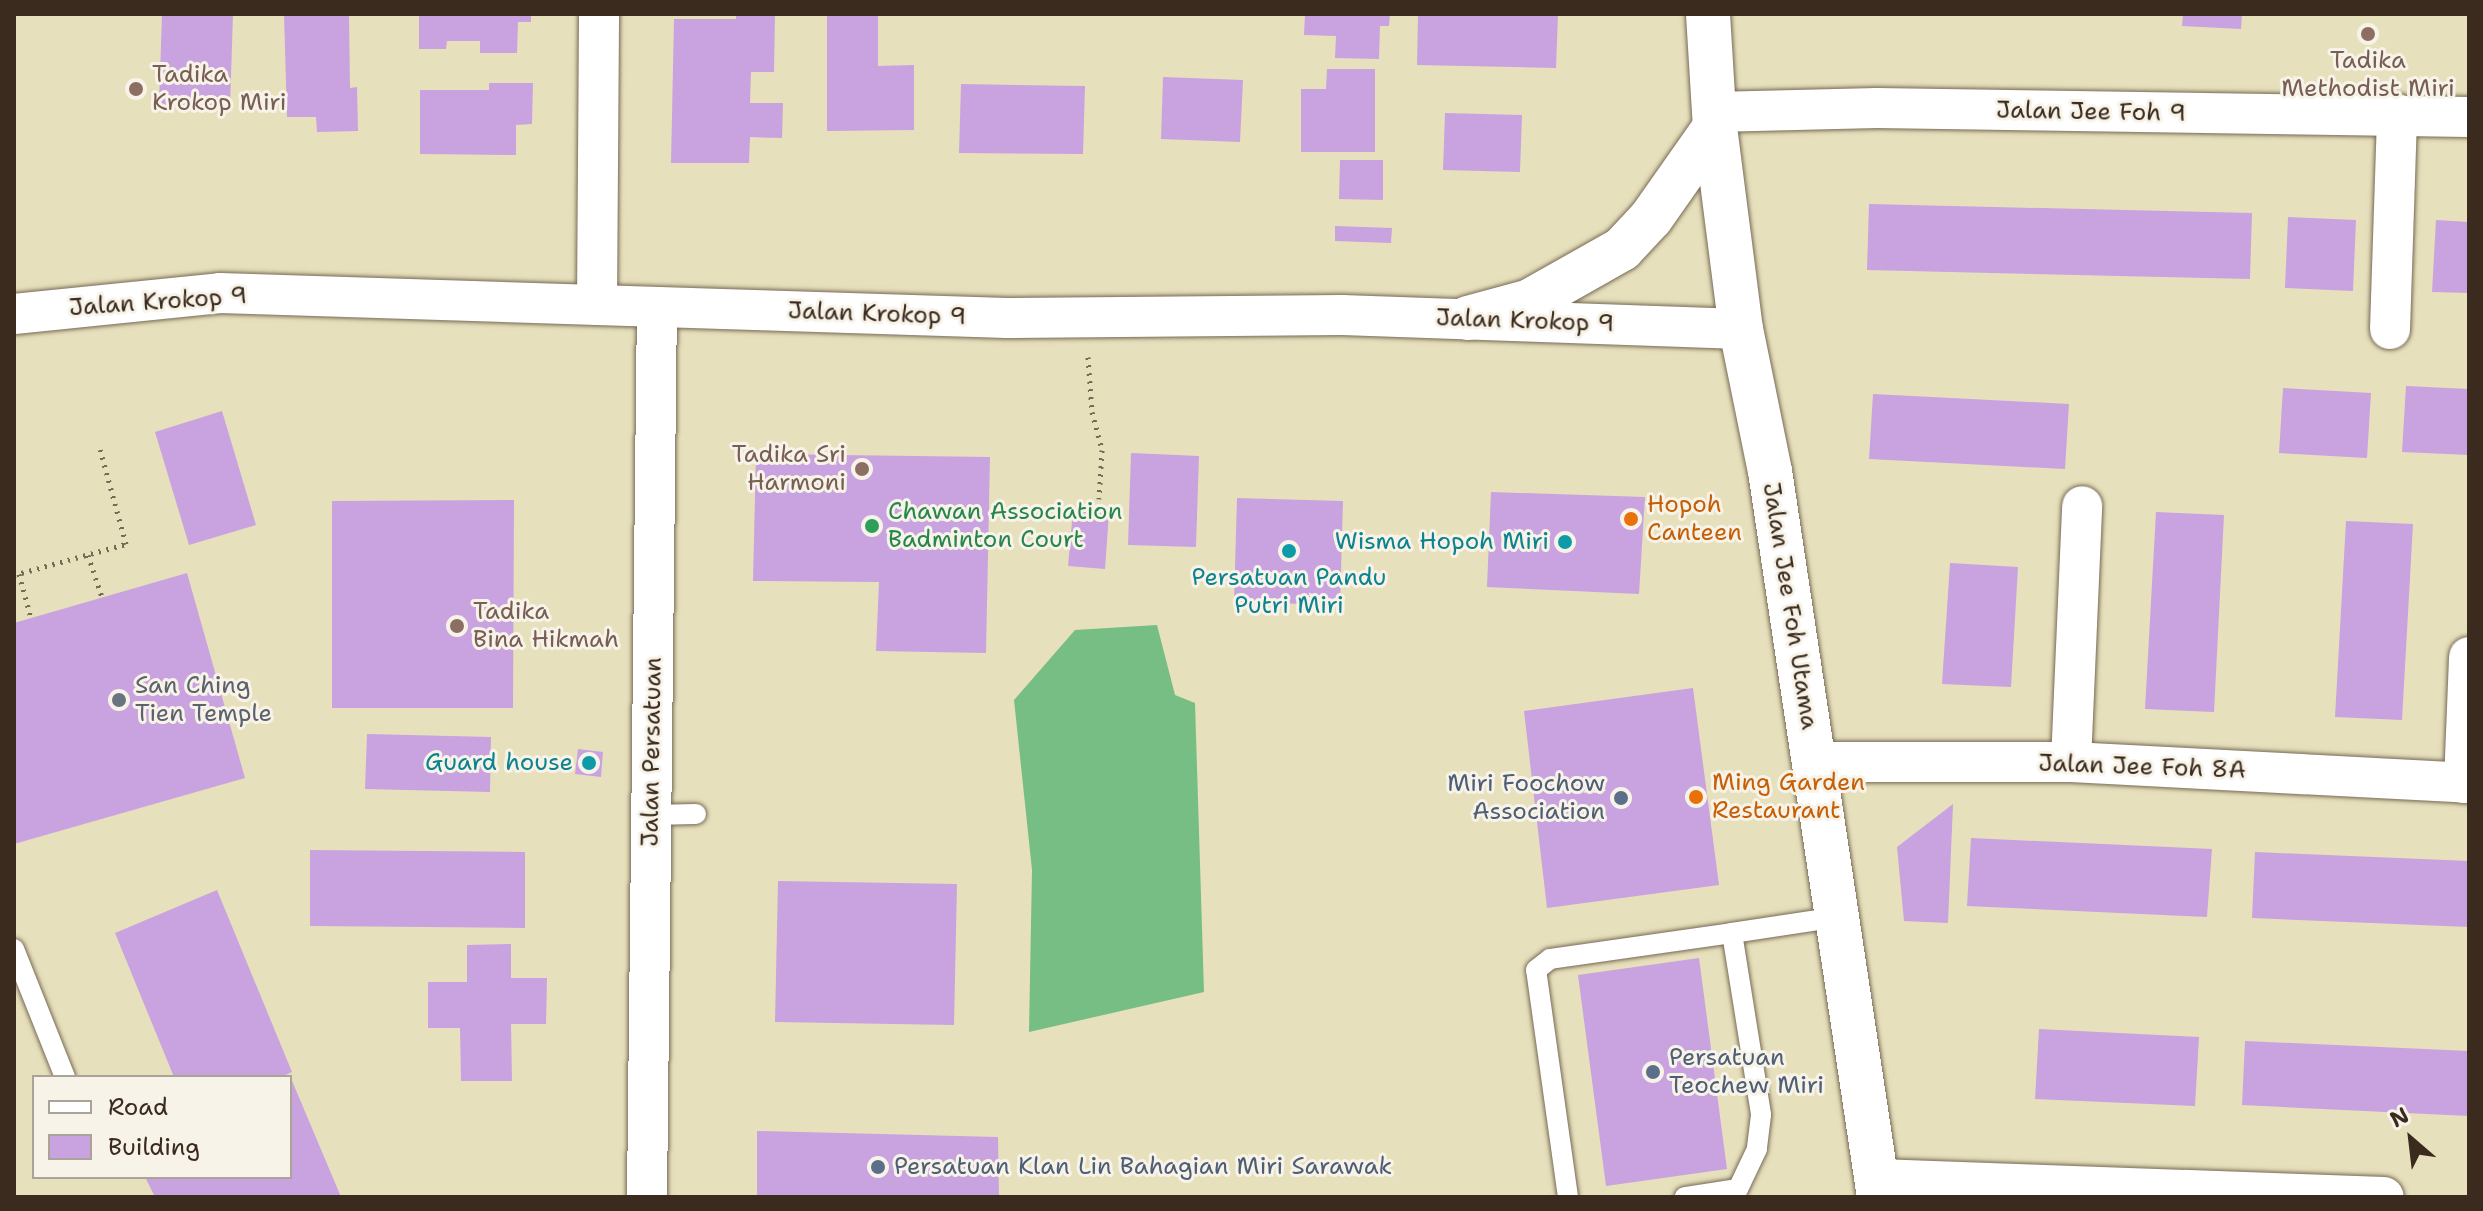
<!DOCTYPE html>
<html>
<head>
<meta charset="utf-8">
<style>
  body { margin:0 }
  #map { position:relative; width:2483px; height:1211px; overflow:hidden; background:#e7e0bc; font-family:"Shantell Sans",sans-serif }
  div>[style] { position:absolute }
  .forest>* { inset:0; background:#76be84 }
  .building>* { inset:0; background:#c9a2e0 }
  .path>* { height:5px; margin-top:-2.5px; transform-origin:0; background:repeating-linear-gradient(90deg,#776a55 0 2px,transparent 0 8px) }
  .roads { filter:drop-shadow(0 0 2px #776a55) drop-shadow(0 0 2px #776a55) }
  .lane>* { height:20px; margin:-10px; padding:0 10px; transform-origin:10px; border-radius:10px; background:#fff }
  .street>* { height:40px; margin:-20px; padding:0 20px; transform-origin:20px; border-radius:20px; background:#fff }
  .secondary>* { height:44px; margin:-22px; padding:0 22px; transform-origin:22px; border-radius:22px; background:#fff }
  .dots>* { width:22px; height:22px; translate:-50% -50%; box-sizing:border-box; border:4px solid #f7f3e8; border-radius:50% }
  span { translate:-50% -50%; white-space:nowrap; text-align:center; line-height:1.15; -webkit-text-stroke:6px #f7f3e8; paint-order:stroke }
  .education-label { font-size:24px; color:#785e54 }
  .left { translate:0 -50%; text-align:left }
  .right { translate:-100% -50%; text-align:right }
  .street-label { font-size:24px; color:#3b2a1e }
  .food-label { font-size:24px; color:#c56008 }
  .leisure-label { font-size:24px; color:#27864d }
  .culture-label { font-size:24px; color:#0d838f }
  .worship-label { font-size:24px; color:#5b616d }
  .service-label { font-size:24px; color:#4e5e75 }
  .frame { position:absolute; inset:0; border:16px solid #3b2a1e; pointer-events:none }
  .legend { position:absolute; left:32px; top:1075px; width:260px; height:104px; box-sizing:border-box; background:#f7f3e8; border:2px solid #aca397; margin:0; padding:10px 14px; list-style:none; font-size:24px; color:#3b2a1e }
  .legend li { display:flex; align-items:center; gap:16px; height:40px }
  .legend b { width:40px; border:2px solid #aca397 }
  .north { position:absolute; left:2371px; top:1099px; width:80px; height:80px; -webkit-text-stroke:6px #f7f3e8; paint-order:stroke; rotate:332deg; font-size:22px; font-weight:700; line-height:32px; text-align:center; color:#3b2a1e }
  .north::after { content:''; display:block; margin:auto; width:28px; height:36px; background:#3b2a1e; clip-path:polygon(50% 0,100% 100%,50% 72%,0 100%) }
</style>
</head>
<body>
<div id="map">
  <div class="forest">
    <i style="clip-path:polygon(1157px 625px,1175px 695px,1195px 703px,1204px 992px,1029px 1032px,1032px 870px,1014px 700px,1075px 630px)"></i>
  </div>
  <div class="building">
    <i style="clip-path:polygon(162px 14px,233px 14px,230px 107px,159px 106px)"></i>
    <i style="clip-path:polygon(284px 14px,349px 14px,350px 88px,357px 87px,358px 131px,317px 132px,316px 117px,287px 117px)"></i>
    <i style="clip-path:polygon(419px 14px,531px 14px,531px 22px,518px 22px,517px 53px,480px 53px,480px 41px,447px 41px,446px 49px,419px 49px)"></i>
    <i style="clip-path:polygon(736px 14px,775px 14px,774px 72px,751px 72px,750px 103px,783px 103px,782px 138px,750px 137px,749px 163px,671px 163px,674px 19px,736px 19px)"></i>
    <i style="clip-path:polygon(878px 14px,878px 66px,914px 65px,914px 130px,827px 131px,827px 15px)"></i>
    <i style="clip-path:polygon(1305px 14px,1390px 14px,1389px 26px,1380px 26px,1379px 59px,1335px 58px,1336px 36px,1304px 35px)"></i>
    <i style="clip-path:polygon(1418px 14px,1558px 14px,1556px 68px,1417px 65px)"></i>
    <i style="clip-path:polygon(2183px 14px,2242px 14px,2241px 29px,2182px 26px)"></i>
    <i style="clip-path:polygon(1327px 69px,1375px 69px,1375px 152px,1301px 152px,1301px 89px,1326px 89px)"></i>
    <i style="clip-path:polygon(1163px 77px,1243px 80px,1240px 142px,1161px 139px)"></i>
    <i style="clip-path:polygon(489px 83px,533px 83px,532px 124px,516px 125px,516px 155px,420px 154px,420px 90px,489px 90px)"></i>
    <i style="clip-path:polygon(961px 84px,1085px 86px,1083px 154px,959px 153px)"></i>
    <i style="clip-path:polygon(1445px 113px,1522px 115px,1520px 172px,1443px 170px)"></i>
    <i style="clip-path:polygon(1340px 160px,1383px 160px,1383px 200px,1339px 199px)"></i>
    <i style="clip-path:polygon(1869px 204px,2252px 213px,2250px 279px,1867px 270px)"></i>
    <i style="clip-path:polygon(2288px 217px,2356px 220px,2353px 291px,2285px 288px)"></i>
    <i style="clip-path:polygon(2436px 220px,2469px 222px,2469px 293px,2432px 292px)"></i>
    <i style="clip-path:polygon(1335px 226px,1392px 228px,1391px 243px,1335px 241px)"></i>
    <i style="clip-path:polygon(2406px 386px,2469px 389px,2469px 455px,2402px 452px)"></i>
    <i style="clip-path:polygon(2283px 388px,2371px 393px,2367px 458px,2279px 453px)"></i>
    <i style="clip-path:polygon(1873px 394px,2069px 404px,2065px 469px,1869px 459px)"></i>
    <i style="clip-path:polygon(222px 411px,256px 525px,189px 545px,155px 432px)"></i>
    <i style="clip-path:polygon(1131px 453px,1199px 456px,1196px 547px,1128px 545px)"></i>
    <i style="clip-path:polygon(756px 454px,990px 457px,986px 653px,876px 651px,879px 582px,753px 581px)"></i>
    <i style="clip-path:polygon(1491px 492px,1645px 497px,1639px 594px,1487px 587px)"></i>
    <i style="clip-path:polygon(1237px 498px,1343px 501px,1340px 605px,1234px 602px)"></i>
    <i style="clip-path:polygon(514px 500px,513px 708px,332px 708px,332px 501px)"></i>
    <i style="clip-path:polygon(1073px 511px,1109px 513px,1105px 569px,1068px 566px)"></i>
    <i style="clip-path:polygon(2156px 512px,2224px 515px,2214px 712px,2145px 709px)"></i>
    <i style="clip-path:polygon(2346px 521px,2413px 524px,2402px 720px,2335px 717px)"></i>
    <i style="clip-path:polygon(1950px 563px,2018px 567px,2011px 687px,1942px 684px)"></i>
    <i style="clip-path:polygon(187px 573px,245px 778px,14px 844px,14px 623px)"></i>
    <i style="clip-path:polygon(1693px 688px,1719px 885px,1547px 908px,1524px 711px)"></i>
    <i style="clip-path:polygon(367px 734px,491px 737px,490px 792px,365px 789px)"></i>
    <i style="clip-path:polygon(578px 749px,603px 752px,601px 777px,575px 774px)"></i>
    <i style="clip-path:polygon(1953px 804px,1948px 923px,1904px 921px,1897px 847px)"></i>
    <i style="clip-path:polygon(1971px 838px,2212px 849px,2207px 917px,1967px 906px)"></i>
    <i style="clip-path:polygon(310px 850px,525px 852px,525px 928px,310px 926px)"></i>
    <i style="clip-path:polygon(2255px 852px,2469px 861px,2469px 927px,2252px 918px)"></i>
    <i style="clip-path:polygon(778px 881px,957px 884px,954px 1025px,775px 1022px)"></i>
    <i style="clip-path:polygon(217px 890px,292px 1072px,281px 1077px,174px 1077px,115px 933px)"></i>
    <i style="clip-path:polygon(511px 944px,511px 978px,547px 978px,546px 1024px,511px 1024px,512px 1081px,461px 1081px,460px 1028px,428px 1028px,428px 982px,467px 982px,467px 945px)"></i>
    <i style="clip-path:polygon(1699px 958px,1727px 1169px,1606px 1186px,1578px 975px)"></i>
    <i style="clip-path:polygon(2039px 1029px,2199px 1037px,2195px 1106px,2035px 1099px)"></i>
    <i style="clip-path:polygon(2245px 1041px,2469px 1051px,2469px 1116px,2242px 1105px)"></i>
    <i style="clip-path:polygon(290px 1076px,341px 1197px,155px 1197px,145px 1177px,290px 1177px)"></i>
    <i style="clip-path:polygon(757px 1131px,998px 1137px,999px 1197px,757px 1197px)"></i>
  </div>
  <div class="path">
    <i style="left:1088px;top:357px;width:55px;rotate:85.8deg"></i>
    <i style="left:1092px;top:412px;width:39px;rotate:75deg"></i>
    <i style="left:1102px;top:450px;width:49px;rotate:93.5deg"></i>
    <i style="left:88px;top:555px;width:44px;rotate:71.6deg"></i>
    <i style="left:19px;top:574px;width:46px;rotate:74.7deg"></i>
    <i style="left:14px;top:575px;width:116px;rotate:-15.5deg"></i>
    <i style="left:126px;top:544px;width:98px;rotate:-105.3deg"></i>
  </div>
  <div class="roads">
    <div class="lane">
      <i style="left:651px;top:815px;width:45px;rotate:-1.3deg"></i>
      <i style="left:1732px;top:933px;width:107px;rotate:-8.6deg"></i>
      <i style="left:14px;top:949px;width:138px;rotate:68.3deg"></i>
      <i style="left:1568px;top:1197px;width:229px;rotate:-98deg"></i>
      <i style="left:1536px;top:970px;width:18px;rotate:-38deg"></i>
      <i style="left:1550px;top:959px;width:184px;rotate:-8.1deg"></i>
      <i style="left:1732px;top:933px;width:184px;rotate:80.9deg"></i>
      <i style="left:1761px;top:1115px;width:34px;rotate:97deg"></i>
      <i style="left:1757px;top:1149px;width:44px;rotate:115.4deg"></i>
      <i style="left:1738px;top:1189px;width:54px;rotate:171.4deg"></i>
    </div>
    <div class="street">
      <i style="left:1714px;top:112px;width:163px;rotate:-1.4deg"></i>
      <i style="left:1877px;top:108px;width:592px;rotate:0.87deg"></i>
      <i style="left:597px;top:305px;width:291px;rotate:-89.6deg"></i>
      <i style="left:14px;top:314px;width:207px;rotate:-5.8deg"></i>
      <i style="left:220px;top:293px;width:787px;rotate:1.82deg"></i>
      <i style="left:1007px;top:318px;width:335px;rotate:-0.5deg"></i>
      <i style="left:1342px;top:315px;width:399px;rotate:2deg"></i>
      <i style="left:2390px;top:329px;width:215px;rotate:-88.1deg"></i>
      <i style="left:1815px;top:762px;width:256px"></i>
      <i style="left:2071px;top:762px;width:399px;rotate:3deg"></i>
      <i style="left:2071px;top:762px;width:256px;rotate:-87.5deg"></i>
      <i style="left:2464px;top:783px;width:126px;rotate:-87.7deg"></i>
      <i style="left:1877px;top:1179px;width:507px;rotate:2.03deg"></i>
      <i style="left:647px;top:1197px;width:890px;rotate:-89.36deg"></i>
    </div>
    <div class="secondary">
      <i style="left:1708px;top:14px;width:113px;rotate:86.5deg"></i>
      <i style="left:1715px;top:127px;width:204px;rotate:82.7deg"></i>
      <i style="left:1741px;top:329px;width:145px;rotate:78.5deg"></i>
      <i style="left:1770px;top:471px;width:734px;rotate:81.46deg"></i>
      <i style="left:1468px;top:318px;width:64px;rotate:-15.3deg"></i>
      <i style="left:1530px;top:301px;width:106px;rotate:-29.5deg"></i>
      <i style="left:1622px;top:249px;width:42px;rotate:-46.9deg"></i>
      <i style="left:1651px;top:218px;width:111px;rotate:-54.9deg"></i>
    </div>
  </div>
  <div class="dots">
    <i style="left:2368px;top:34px;background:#8d6e63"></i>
    <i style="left:136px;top:89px;background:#8d6e63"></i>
    <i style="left:862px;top:469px;background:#8d6e63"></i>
    <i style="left:1631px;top:519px;background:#e8710a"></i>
    <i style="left:872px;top:526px;background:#2e9e5b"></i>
    <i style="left:1565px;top:542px;background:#0f9aa8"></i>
    <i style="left:1289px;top:551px;background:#0f9aa8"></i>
    <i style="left:457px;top:626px;background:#8d6e63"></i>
    <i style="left:119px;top:700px;background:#6b7280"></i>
    <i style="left:589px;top:763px;background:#0f9aa8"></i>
    <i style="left:1696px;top:797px;background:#e8710a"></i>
    <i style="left:1621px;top:798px;background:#5c6f8a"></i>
    <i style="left:1653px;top:1072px;background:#5c6f8a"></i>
    <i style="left:878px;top:1167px;background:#5c6f8a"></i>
  </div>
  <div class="education-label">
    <span style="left:2368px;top:75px">Tadika<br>Methodist Miri</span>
    <span class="left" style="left:152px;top:89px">Tadika<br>Krokop Miri</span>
    <span class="right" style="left:846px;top:469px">Tadika Sri<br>Harmoni</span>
    <span class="left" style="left:473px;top:626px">Tadika<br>Bina Hikmah</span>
  </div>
  <div class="street-label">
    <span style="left:2091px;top:112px;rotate:1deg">Jalan Jee Foh 9</span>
    <span style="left:158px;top:302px;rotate:-4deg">Jalan Krokop 9</span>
    <span style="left:877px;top:314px;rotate:2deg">Jalan Krokop 9</span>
    <span style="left:1525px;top:321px;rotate:2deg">Jalan Krokop 9</span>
    <span style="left:1790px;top:606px;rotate:81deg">Jalan Jee Foh Utama</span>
    <span style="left:652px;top:752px;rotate:-89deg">Jalan Persatuan</span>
    <span style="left:2142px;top:767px;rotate:2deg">Jalan Jee Foh 8A</span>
  </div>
  <div class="food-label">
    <span class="left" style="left:1647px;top:519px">Hopoh<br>Canteen</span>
    <span class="left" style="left:1712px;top:797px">Ming Garden<br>Restaurant</span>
  </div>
  <div class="leisure-label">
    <span class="left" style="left:888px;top:526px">Chawan Association<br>Badminton Court</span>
  </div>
  <div class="culture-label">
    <span class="right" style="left:1549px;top:542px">Wisma Hopoh Miri</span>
    <span style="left:1289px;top:592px">Persatuan Pandu<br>Putri Miri</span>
    <span class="right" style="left:573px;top:763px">Guard house</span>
  </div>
  <div class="worship-label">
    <span class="left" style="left:135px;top:700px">San Ching<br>Tien Temple</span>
  </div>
  <div class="service-label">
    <span class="right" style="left:1605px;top:798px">Miri Foochow<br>Association</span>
    <span class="left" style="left:1669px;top:1072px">Persatuan<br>Teochew Miri</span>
    <span class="left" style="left:894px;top:1167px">Persatuan Klan Lin Bahagian Miri Sarawak</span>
  </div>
  <div class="frame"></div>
  <ul class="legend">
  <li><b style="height:10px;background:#fff"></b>Road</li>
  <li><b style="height:22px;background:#c9a2e0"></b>Building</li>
  </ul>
  <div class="north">N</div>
</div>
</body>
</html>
